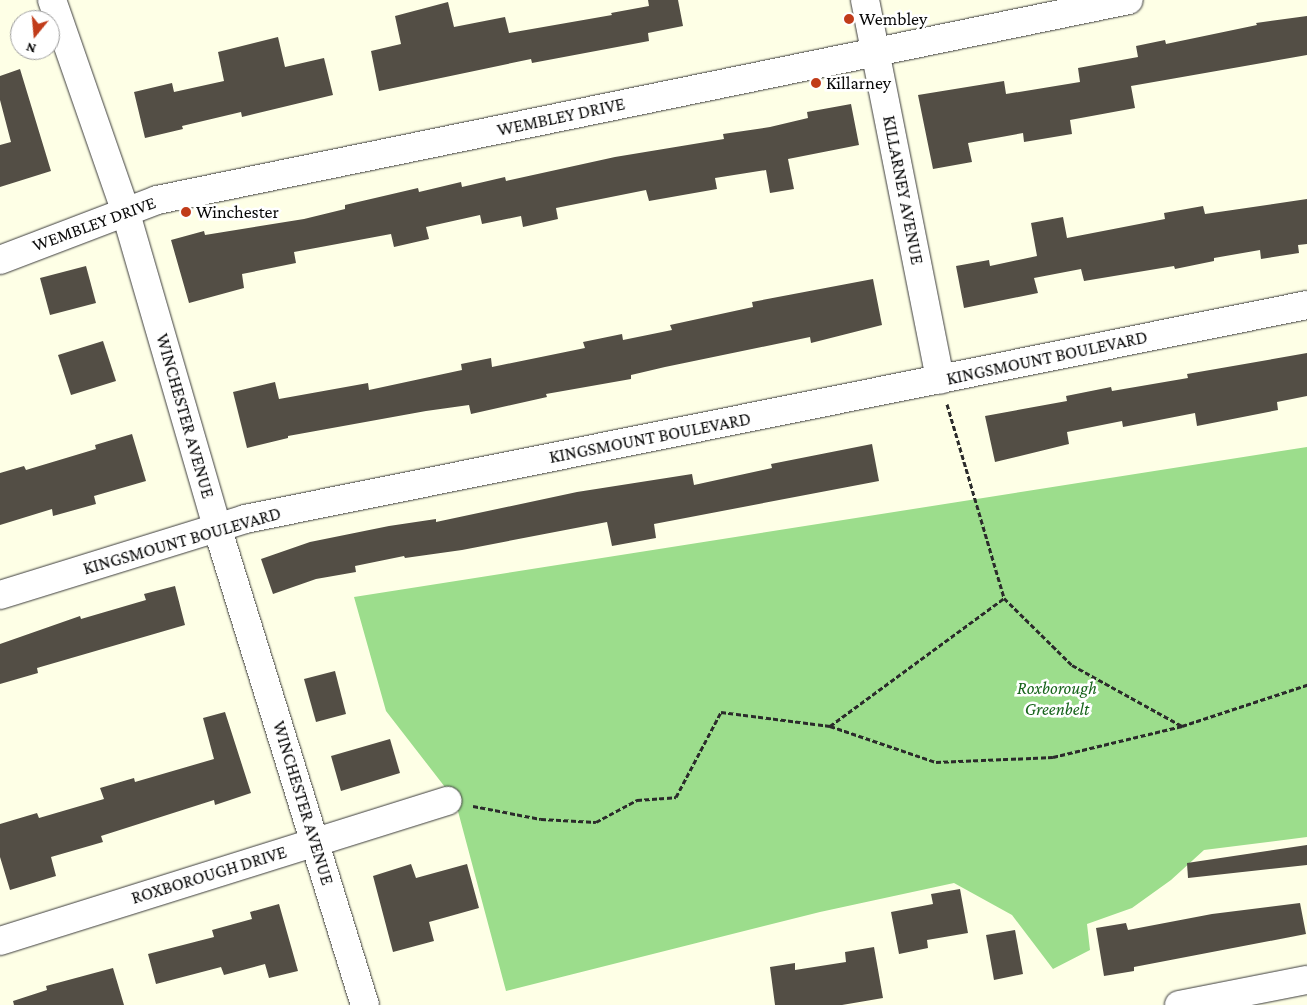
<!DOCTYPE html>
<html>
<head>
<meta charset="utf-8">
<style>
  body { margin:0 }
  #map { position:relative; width:1307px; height:1005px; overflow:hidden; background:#feffe6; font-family:"Crimson Pro",serif }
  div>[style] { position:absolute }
  .forest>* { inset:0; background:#9cdd8c }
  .building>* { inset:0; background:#534e45 }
  .path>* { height:3px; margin-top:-1.5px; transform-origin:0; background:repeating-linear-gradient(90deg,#2b2b2b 0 5px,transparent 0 7.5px) }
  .roads { filter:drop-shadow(0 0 1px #3c3c3c) drop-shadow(0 0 1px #3c3c3c) }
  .minor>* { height:28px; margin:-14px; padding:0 14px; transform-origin:14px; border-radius:14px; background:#fff }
  .dots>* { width:14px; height:14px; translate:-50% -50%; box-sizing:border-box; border:2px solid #fff; border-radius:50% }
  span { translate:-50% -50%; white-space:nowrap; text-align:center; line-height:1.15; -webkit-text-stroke:5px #fff; paint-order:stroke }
  .poi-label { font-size:18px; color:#090909 }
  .left { translate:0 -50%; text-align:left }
  .street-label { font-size:18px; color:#090909 }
  .park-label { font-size:18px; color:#17641b; font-style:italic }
  .north { position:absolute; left:10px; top:10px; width:50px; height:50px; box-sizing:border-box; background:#fff; border:1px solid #9d9d9d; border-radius:50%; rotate:197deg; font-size:14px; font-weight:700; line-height:20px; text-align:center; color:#090909 }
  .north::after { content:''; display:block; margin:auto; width:18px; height:22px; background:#c13c1a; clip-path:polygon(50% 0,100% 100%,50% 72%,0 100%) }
</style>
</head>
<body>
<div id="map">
  <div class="forest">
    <i style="clip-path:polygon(1307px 447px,1307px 837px,1204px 850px,1171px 880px,1132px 908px,1087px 924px,1090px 950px,1053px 969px,1012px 915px,954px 883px,820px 912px,506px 991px,455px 800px,386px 711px,354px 597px)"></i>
  </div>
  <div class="building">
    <i style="clip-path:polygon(648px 0,678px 0,683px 26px,648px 33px,649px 41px,532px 63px,531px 59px,379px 91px,371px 51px,401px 44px,395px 16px,448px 2px,454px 27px,505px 17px,509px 33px,612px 15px,611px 13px,649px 6px)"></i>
    <i style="clip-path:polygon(1307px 16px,1307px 55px,1131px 86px,1135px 108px,1070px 120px,1072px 134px,1024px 142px,1023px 133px,968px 143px,972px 162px,933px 169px,918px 95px,1004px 81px,1006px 94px,1080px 82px,1078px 68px,1138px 57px,1136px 46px,1165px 40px,1166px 44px,1257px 25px,1256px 23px)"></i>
    <i style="clip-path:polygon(278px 37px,285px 67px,324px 58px,333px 95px,242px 117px,241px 112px,182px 126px,183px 129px,145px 138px,134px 92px,172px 83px,174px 92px,224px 81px,218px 52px)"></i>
    <i style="clip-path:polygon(20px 69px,51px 171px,0 187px,0 145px,11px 142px,0 100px,0 76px)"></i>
    <i style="clip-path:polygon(851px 104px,859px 145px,788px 159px,794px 189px,770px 193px,766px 170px,715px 178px,717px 189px,649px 201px,646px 190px,556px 208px,558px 219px,523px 227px,521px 216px,482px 224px,480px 215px,426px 227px,429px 239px,394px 247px,391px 234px,294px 252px,296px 263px,242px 274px,244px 288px,189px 303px,171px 240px,204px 231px,205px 235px,304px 219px,345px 209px,345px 205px,418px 188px,419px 192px,461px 182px,462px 187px,505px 177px,506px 181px,615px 157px,724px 139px,723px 134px,770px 127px,808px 118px,807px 112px)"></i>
    <i style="clip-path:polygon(1307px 199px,1307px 244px,1298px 245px,1299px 253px,1261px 259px,1260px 250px,1214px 258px,1214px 261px,1175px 269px,1174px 266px,1084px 281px,1081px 269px,1034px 278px,1038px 293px,964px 308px,956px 266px,989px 260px,990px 266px,1037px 256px,1031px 223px,1063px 217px,1067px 238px,1165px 219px,1164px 213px,1203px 206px,1205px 214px)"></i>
    <i style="clip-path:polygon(86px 266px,96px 303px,50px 315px,40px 278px)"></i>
    <i style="clip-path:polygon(873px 279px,882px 325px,811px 343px,810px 337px,665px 367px,631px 375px,631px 379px,546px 394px,547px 397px,471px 414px,469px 405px,426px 411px,288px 436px,288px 438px,247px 448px,233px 392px,275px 382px,279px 399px,368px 383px,369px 390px,462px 370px,461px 364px,491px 358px,492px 367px,585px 348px,583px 342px,622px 334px,623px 340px,672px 330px,670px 325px,753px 307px,752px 302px)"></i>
    <i style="clip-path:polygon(103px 341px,116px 381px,71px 395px,58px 355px)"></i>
    <i style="clip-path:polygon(1307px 353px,1307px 396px,1277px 402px,1278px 410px,1197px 426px,1195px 413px,1123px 427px,1122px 421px,1067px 432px,1069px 444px,995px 462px,985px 416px,1067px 401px,1066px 396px,1111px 387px,1112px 391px,1188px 378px,1187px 374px)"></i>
    <i style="clip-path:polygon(132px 434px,146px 481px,94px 496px,96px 504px,53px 516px,52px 509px,0 525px,0 473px,24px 466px,26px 470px,96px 449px,95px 445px)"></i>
    <i style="clip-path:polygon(872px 444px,879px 481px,654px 524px,656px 538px,612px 546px,607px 522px,462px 550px,405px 558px,404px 556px,355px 566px,356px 572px,316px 579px,273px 594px,261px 559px,310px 542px,389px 526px,436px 519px,436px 522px,577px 492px,692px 474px,694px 485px,772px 468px,771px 464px)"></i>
    <i style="clip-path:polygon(175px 586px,185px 625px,37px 668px,38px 673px,0 684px,0 644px,80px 616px,81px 619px,146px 600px,144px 594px)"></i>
    <i style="clip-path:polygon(335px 671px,346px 714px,316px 722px,304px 679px)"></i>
    <i style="clip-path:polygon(225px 712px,251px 793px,215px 805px,214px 800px,101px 836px,103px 842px,51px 857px,56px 876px,10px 890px,0 857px,0 824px,37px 813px,39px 818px,104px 799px,100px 788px,134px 778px,135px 782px,214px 759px,203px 718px)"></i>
    <i style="clip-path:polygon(390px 739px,400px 773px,341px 791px,331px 756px)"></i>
    <i style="clip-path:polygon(1307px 845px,1307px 865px,1188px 878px,1187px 863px)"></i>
    <i style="clip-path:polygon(411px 864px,416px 878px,467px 864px,479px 908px,429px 922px,434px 941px,393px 952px,373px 876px)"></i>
    <i style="clip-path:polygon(960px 889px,968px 933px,927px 940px,928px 948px,899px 954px,891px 912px,933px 904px,931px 894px)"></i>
    <i style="clip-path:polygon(1300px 903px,1306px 934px,1134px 967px,1134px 971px,1104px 976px,1096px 928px,1126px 923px,1128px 930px,1212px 914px)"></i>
    <i style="clip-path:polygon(279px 904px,298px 971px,269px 978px,265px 964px,224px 975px,221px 967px,156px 984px,148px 954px,214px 937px,212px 930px,252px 919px,250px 912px)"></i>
    <i style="clip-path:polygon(1015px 930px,1023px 974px,994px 980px,986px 935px)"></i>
    <i style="clip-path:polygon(874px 947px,883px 998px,842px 1005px,775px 1005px,770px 967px,795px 963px,795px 970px,846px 962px,845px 952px)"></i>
    <i style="clip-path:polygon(113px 968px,124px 1005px,14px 1005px,13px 1001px,47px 990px,46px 986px)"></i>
  </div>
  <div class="path">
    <i style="left:947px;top:404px;width:202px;rotate:73.6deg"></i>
    <i style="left:830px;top:726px;width:112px;rotate:18.8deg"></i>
    <i style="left:936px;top:762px;width:117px;rotate:-2.4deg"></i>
    <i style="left:1053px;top:757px;width:133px;rotate:-13.5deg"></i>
    <i style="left:473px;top:806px;width:69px;rotate:10.8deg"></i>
    <i style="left:541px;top:819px;width:55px;rotate:3.1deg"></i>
    <i style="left:596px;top:822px;width:47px;rotate:-28.2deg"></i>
    <i style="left:637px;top:800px;width:39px;rotate:-4deg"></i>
    <i style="left:676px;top:797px;width:96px;rotate:-62.1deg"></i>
    <i style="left:721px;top:712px;width:110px;rotate:7.3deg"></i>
    <i style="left:830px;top:726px;width:216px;rotate:-36.3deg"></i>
    <i style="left:1004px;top:598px;width:95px;rotate:44.6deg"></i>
    <i style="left:1072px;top:665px;width:126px;rotate:29deg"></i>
    <i style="left:1182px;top:726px;width:132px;rotate:-18.2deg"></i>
  </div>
  <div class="roads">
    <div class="minor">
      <i style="left:52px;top:0;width:222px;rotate:70.8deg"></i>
      <i style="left:125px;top:210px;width:330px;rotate:73.8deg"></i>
      <i style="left:217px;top:527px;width:500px;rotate:72.8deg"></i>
      <i style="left:865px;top:0;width:387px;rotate:78.8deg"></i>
      <i style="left:0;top:260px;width:168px;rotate:-20.9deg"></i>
      <i style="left:157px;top:200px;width:992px;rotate:-11.63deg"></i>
      <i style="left:0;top:595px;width:257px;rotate:-17.2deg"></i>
      <i style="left:245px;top:519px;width:1083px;rotate:-11.39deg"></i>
      <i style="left:0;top:941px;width:469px;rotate:-17.4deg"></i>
      <i style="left:1179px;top:1005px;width:130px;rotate:-11.1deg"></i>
    </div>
  </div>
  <div class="dots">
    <i style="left:849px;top:19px;background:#c13c1a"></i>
    <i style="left:816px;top:83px;background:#c13c1a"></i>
    <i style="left:186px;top:212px;background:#c13c1a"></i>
  </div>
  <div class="poi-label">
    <span class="left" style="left:859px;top:19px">Wembley</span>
    <span class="left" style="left:826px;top:83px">Killarney</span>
    <span class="left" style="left:196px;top:212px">Winchester</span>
  </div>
  <div class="street-label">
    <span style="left:561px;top:117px;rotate:-12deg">WEMBLEY DRIVE</span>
    <span style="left:903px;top:190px;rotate:79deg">KILLARNEY AVENUE</span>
    <span style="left:94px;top:224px;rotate:-20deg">WEMBLEY DRIVE</span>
    <span style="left:1047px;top:358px;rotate:-12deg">KINGSMOUNT BOULEVARD</span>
    <span style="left:185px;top:416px;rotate:74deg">WINCHESTER AVENUE</span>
    <span style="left:650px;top:438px;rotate:-11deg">KINGSMOUNT BOULEVARD</span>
    <span style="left:182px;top:541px;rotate:-16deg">KINGSMOUNT BOULEVARD</span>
    <span style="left:303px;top:803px;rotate:73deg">WINCHESTER AVENUE</span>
    <span style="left:209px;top:875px;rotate:-17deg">ROXBOROUGH DRIVE</span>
  </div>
  <div class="park-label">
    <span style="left:1057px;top:699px">Roxborough<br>Greenbelt</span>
  </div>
  <div class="north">N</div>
</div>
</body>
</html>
